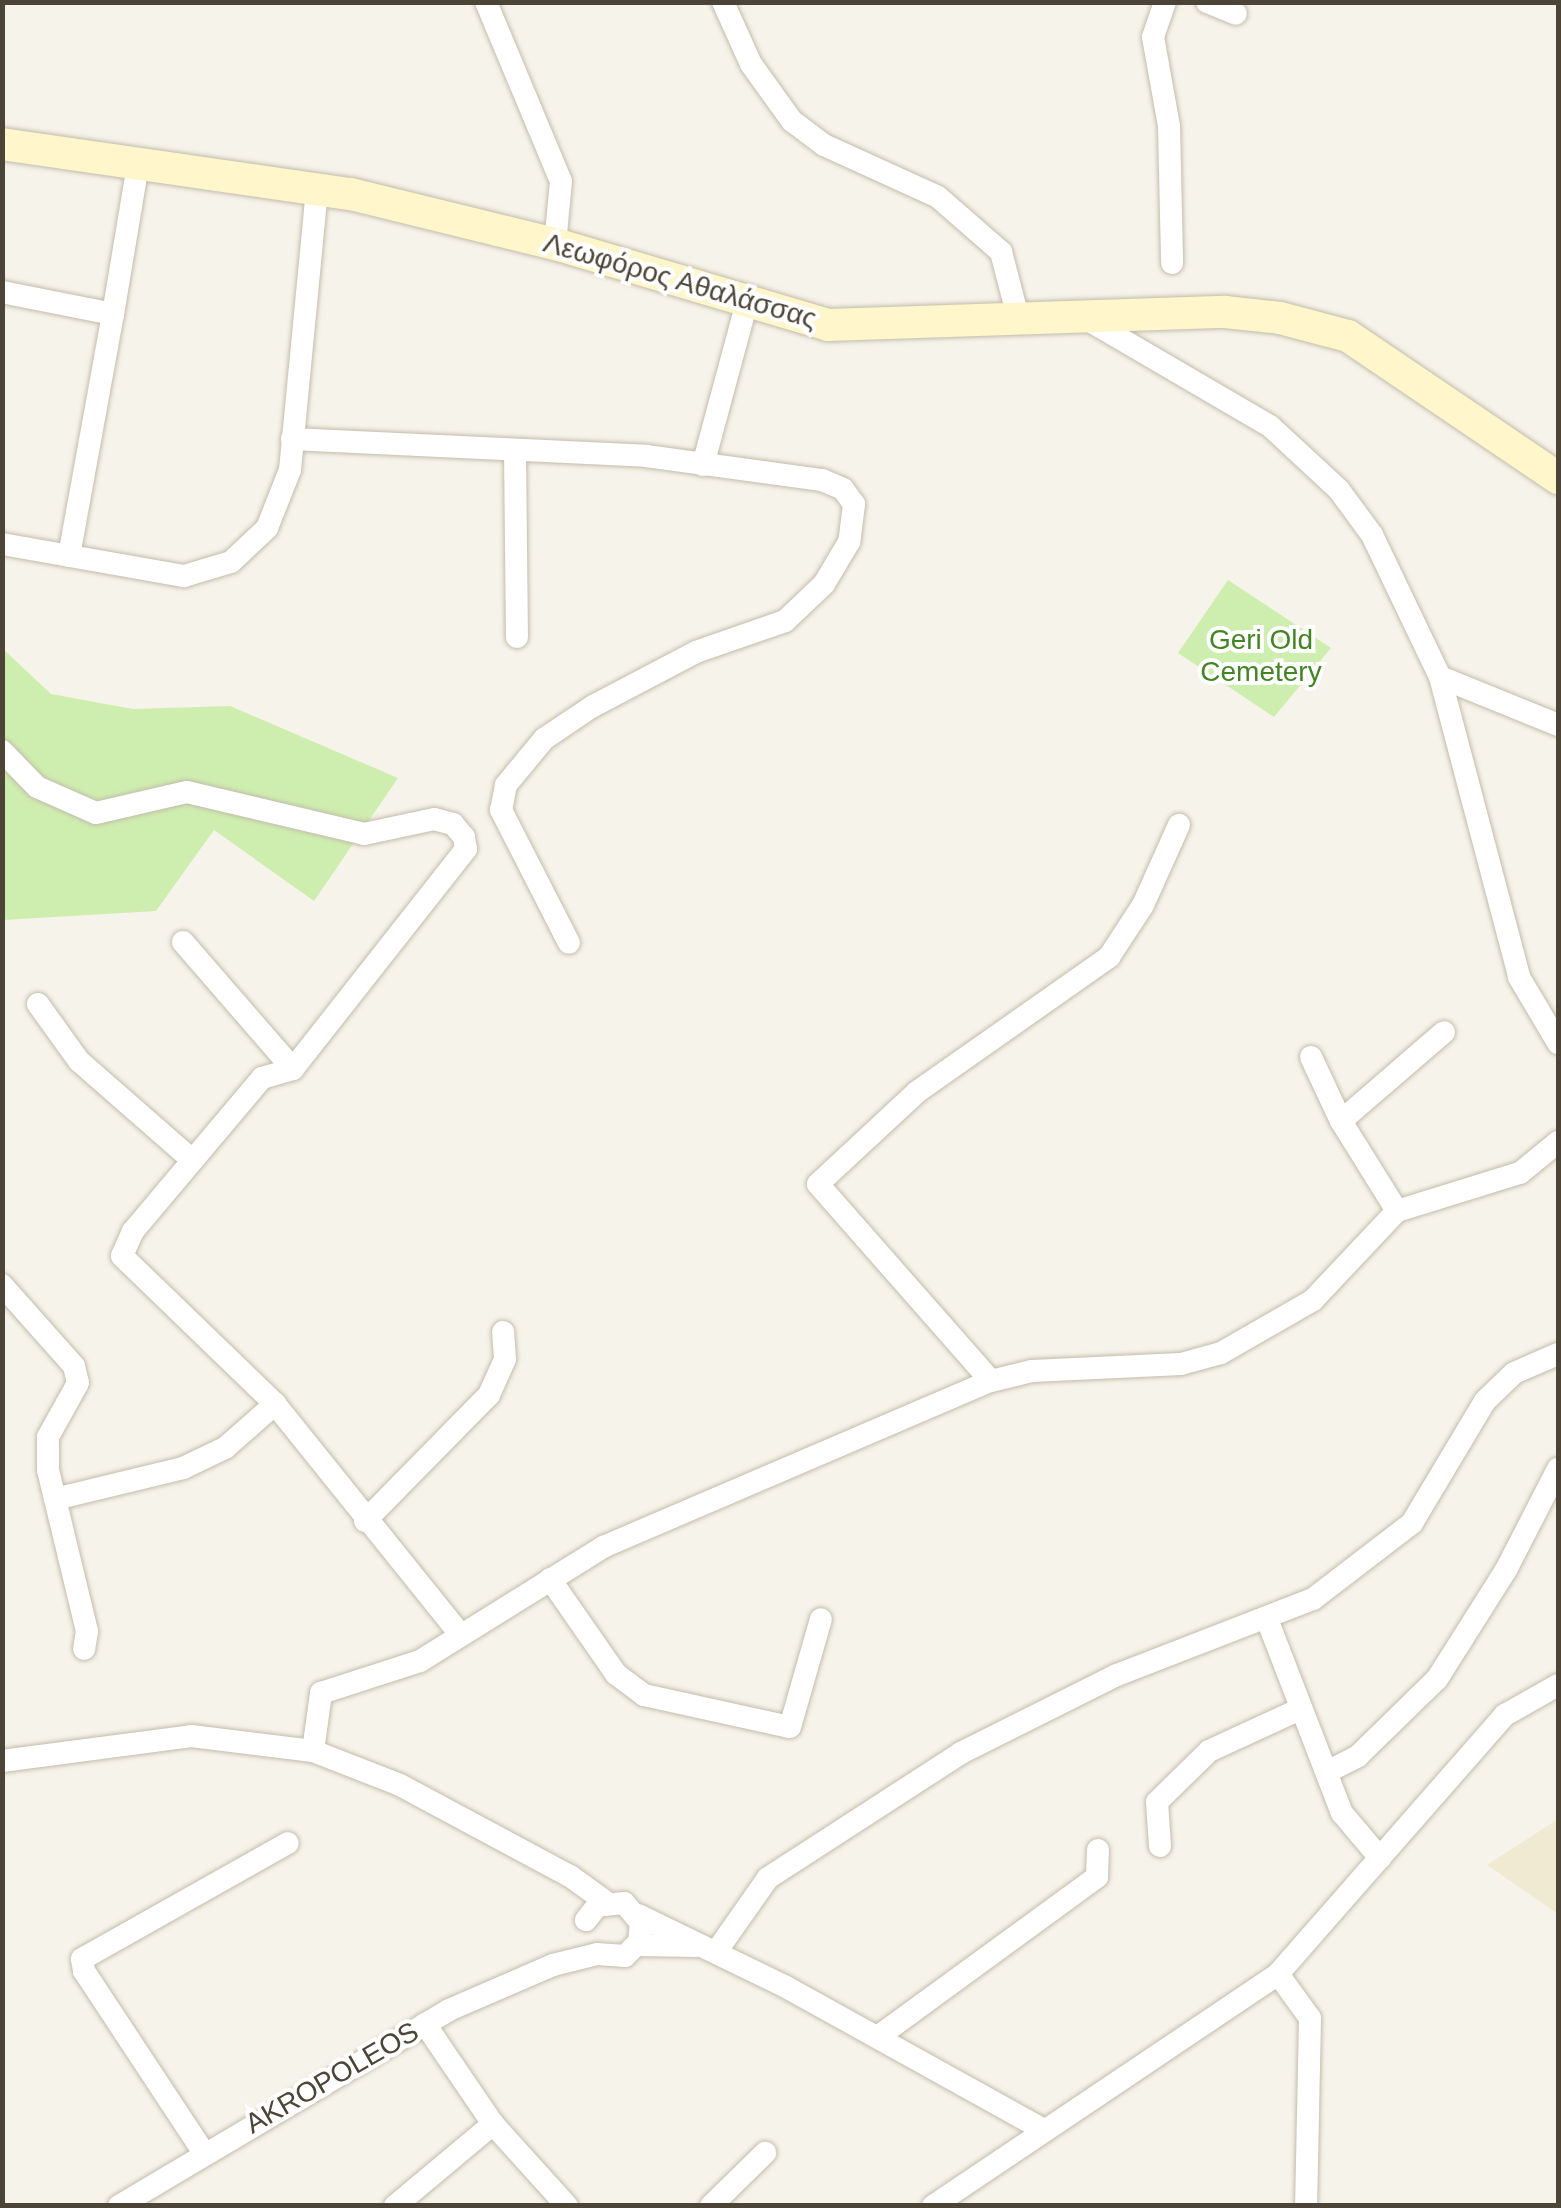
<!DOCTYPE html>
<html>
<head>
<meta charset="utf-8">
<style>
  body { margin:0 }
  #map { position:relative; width:1561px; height:2208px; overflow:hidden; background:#f6f3ea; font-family:Arial,sans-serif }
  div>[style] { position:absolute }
  .education>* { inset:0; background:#f1ead3 }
  .green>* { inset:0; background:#ceeeaf }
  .roads { filter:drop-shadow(0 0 2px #c3bcab) drop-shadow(0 0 2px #c3bcab) }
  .minor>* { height:22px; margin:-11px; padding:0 11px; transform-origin:11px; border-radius:11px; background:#fff }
  .secondary>* { height:32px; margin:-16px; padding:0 16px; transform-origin:16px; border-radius:16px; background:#fff6cb }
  span { translate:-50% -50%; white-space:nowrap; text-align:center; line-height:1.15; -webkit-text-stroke:8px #fff; paint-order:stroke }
  .street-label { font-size:28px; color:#4c4537 }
  .park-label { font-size:28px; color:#428522 }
  .frame { position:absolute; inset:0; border:5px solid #4c4537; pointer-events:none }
</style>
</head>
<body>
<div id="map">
  <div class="education">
    <i style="clip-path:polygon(1558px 1819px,1558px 1914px,1487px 1865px)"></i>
  </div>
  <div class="green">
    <i style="clip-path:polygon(1228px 580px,1331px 648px,1274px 717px,1178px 653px)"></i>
    <i style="clip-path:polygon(2px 648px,51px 694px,133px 709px,230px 706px,398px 778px,314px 901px,214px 830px,156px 911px,3px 920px)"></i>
  </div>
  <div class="roads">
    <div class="minor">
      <i style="left:486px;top:2px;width:194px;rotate:67.3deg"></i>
      <i style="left:561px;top:181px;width:63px;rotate:95.4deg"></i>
      <i style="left:723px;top:2px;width:68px;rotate:65.7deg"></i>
      <i style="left:751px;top:64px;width:70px;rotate:54.3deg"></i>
      <i style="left:792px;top:121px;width:40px;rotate:37deg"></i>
      <i style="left:824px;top:145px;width:125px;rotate:24.5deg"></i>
      <i style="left:938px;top:197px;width:84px;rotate:41.1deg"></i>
      <i style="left:1001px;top:252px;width:71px;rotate:75.4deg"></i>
      <i style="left:1165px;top:2px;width:37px;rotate:109deg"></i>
      <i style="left:1153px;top:37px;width:90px;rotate:79.8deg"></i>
      <i style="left:1169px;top:126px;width:137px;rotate:88.7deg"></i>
      <i style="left:1207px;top:2px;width:31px;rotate:22deg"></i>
      <i style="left:2px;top:292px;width:113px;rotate:11.2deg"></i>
      <i style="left:113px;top:314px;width:151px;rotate:-80.5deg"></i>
      <i style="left:1085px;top:318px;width:214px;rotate:30.3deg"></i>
      <i style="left:1270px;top:426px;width:94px;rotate:42.8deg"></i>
      <i style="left:1339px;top:490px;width:56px;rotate:53.7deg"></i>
      <i style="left:1372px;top:535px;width:157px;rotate:64.4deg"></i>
      <i style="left:1440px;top:677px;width:310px;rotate:75.2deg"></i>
      <i style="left:1519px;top:977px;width:77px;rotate:59.4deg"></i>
      <i style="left:292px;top:439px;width:354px;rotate:2.7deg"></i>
      <i style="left:646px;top:456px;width:178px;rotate:7.8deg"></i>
      <i style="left:822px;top:480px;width:23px;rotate:23deg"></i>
      <i style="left:843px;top:489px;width:19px;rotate:54deg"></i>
      <i style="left:854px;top:504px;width:38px;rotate:97deg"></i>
      <i style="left:849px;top:542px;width:49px;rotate:120.8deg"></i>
      <i style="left:824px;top:584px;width:54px;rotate:136.5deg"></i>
      <i style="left:785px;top:621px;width:94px;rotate:160.8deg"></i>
      <i style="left:696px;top:652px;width:116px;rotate:152.3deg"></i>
      <i style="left:593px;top:706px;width:59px;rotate:146deg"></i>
      <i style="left:544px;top:739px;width:60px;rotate:129.6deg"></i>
      <i style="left:506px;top:785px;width:25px;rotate:101deg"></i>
      <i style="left:501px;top:810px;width:149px;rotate:62.9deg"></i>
      <i style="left:515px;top:450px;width:187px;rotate:89.4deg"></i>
      <i style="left:703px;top:465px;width:165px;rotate:-74.9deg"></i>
      <i style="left:2px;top:544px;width:185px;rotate:10deg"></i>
      <i style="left:184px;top:576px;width:49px;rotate:-16.6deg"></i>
      <i style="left:231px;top:562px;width:50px;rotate:-43.4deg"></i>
      <i style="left:267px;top:528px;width:62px;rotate:-68.4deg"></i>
      <i style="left:290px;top:470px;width:280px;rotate:-84.5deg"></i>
      <i style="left:69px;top:556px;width:246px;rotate:-79.7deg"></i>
      <i style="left:1440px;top:677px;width:127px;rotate:22.1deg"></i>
      <i style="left:2px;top:751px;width:50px;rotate:45.8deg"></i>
      <i style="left:37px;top:787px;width:64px;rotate:23.8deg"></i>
      <i style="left:96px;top:813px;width:93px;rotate:-13deg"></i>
      <i style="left:187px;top:792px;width:182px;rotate:13.3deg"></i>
      <i style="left:364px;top:834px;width:72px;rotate:-12.1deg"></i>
      <i style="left:434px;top:819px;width:20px;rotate:15deg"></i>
      <i style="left:453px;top:824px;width:17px;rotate:50deg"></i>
      <i style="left:464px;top:837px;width:12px;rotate:81deg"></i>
      <i style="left:466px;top:849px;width:280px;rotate:128.2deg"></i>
      <i style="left:293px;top:1069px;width:32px;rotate:164deg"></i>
      <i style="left:262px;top:1078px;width:200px;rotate:130.1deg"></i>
      <i style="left:133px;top:1231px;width:27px;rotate:114deg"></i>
      <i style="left:122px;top:1256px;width:213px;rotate:44deg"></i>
      <i style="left:275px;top:1404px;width:295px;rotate:51.2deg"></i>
      <i style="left:183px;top:942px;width:168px;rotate:49.1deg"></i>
      <i style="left:38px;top:1004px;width:70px;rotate:54.3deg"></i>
      <i style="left:79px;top:1061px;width:150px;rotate:41.2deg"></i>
      <i style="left:1311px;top:1057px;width:71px;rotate:64.9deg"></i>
      <i style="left:1341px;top:1121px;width:106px;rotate:58.1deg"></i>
      <i style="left:1341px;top:1121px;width:136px;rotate:-40.8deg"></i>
      <i style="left:2px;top:1285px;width:108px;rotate:48.4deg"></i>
      <i style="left:74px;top:1366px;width:17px;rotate:77deg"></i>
      <i style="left:78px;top:1383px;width:62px;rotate:119.1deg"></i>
      <i style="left:48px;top:1437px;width:33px;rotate:90deg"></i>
      <i style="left:48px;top:1470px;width:166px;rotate:76.4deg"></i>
      <i style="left:87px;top:1631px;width:18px;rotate:99deg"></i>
      <i style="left:991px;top:1381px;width:262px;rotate:-131.3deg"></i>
      <i style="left:818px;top:1184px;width:135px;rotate:-42.9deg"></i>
      <i style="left:917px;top:1092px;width:235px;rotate:-35.1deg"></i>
      <i style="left:1109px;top:957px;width:62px;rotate:-56.8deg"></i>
      <i style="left:1143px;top:905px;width:88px;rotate:-65.8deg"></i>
      <i style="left:55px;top:1499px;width:132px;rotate:-13.6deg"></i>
      <i style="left:183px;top:1468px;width:47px;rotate:-25.5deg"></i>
      <i style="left:225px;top:1448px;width:67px;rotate:-41.3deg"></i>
      <i style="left:365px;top:1521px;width:177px;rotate:-45.5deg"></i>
      <i style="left:489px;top:1395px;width:39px;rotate:-66deg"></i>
      <i style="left:505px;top:1359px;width:27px;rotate:-94deg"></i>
      <i style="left:550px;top:1579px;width:116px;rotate:55.2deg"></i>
      <i style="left:616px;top:1674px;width:35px;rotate:37deg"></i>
      <i style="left:644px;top:1695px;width:149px;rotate:12.4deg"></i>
      <i style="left:790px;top:1727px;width:112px;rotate:-74deg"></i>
      <i style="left:1267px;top:1619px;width:208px;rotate:68.9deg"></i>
      <i style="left:1342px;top:1813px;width:59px;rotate:49.8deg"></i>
      <i style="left:313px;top:1751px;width:59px;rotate:-82.1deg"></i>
      <i style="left:321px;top:1693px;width:104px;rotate:-17.9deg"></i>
      <i style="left:420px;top:1661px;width:216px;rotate:-31.9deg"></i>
      <i style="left:603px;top:1547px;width:422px;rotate:-23.2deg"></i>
      <i style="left:991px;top:1381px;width:42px;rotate:-13.7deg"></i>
      <i style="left:1032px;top:1371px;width:149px;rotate:-2.7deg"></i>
      <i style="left:1181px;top:1364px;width:41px;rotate:-15.4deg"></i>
      <i style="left:1221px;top:1353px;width:106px;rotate:-29.9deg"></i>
      <i style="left:1313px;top:1300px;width:122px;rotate:-46.7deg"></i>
      <i style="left:1397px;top:1211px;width:129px;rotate:-17.2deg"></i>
      <i style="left:1520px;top:1173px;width:49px;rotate:-39.2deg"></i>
      <i style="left:2px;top:1761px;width:191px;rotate:-7.5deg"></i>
      <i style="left:191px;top:1736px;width:123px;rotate:7deg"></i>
      <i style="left:313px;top:1751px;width:93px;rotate:21.3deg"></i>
      <i style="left:400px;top:1785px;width:193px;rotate:28.2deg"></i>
      <i style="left:570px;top:1876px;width:44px;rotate:35.8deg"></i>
      <i style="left:1327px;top:1772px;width:35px;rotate:-27deg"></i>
      <i style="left:1358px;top:1756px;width:110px;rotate:-44.3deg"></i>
      <i style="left:1437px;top:1679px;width:129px;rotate:-57.7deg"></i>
      <i style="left:1506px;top:1570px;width:114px;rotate:-62.8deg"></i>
      <i style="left:1160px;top:1846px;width:44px;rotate:-93.9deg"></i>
      <i style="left:1157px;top:1802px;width:73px;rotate:-44.4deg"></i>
      <i style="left:1209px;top:1751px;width:98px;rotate:-24.7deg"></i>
      <i style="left:638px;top:1915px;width:165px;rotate:25.9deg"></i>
      <i style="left:786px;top:1987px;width:295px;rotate:29deg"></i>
      <i style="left:637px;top:1945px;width:60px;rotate:1deg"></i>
      <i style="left:716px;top:1952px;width:90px;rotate:-54.9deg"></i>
      <i style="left:768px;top:1878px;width:230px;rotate:-32.9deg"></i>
      <i style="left:961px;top:1753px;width:174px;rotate:-26.6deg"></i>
      <i style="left:1117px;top:1675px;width:210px;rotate:-21.2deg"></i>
      <i style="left:1313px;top:1599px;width:125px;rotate:-37.5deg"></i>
      <i style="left:1412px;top:1523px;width:142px;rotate:-59.1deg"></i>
      <i style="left:1485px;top:1401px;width:40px;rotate:-44deg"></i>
      <i style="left:1514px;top:1373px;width:48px;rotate:-23.4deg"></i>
      <i style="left:1278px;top:1974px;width:54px;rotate:54deg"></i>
      <i style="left:1310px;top:2018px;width:188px;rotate:91.2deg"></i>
      <i style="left:425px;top:2024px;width:121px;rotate:55.8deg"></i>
      <i style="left:493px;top:2124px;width:110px;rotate:47.9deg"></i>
      <i style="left:879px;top:2036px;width:270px;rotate:-36.1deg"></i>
      <i style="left:1097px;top:1877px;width:27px;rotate:-88deg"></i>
      <i style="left:204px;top:2153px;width:218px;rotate:-123.4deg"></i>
      <i style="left:84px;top:1971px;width:12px;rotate:-99deg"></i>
      <i style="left:82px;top:1959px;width:236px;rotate:-29.4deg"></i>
      <i style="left:119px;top:2206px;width:384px;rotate:-30.7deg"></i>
      <i style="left:449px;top:2010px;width:113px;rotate:-23.4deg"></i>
      <i style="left:553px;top:1965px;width:45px;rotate:-14deg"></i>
      <i style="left:597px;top:1954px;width:28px;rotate:4deg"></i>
      <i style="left:625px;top:1956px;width:20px;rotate:-45deg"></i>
      <i style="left:639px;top:1942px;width:19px;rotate:-84deg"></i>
      <i style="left:641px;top:1923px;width:26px;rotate:-130deg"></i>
      <i style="left:624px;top:1903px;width:27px;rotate:174deg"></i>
      <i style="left:597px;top:1906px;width:18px;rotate:128deg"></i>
      <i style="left:395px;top:2206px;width:128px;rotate:-39.9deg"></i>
      <i style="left:711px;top:2206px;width:76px;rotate:-44.5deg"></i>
      <i style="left:933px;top:2206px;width:416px;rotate:-33.9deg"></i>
      <i style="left:1278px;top:1974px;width:344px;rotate:-48.8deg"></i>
      <i style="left:1505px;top:1715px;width:61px;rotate:-29.5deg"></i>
    </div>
    <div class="secondary">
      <i style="left:2px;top:144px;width:353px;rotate:8.2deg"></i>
      <i style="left:351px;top:194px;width:210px;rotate:13.8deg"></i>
      <i style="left:555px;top:244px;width:285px;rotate:16.5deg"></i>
      <i style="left:828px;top:325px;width:397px;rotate:-1.9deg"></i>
      <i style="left:1225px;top:312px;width:55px;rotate:6.2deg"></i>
      <i style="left:1280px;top:318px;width:70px;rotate:14.8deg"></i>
      <i style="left:1348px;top:336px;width:254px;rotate:34.1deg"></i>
    </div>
  </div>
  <div class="street-label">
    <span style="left:680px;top:281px;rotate:16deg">Λεωφόρος Αθαλάσσας</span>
    <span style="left:332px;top:2078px;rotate:-30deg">AKROPOLEOS</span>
  </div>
  <div class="park-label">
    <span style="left:1261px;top:656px">Geri Old<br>Cemetery</span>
  </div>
  <div class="frame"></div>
</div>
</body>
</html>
